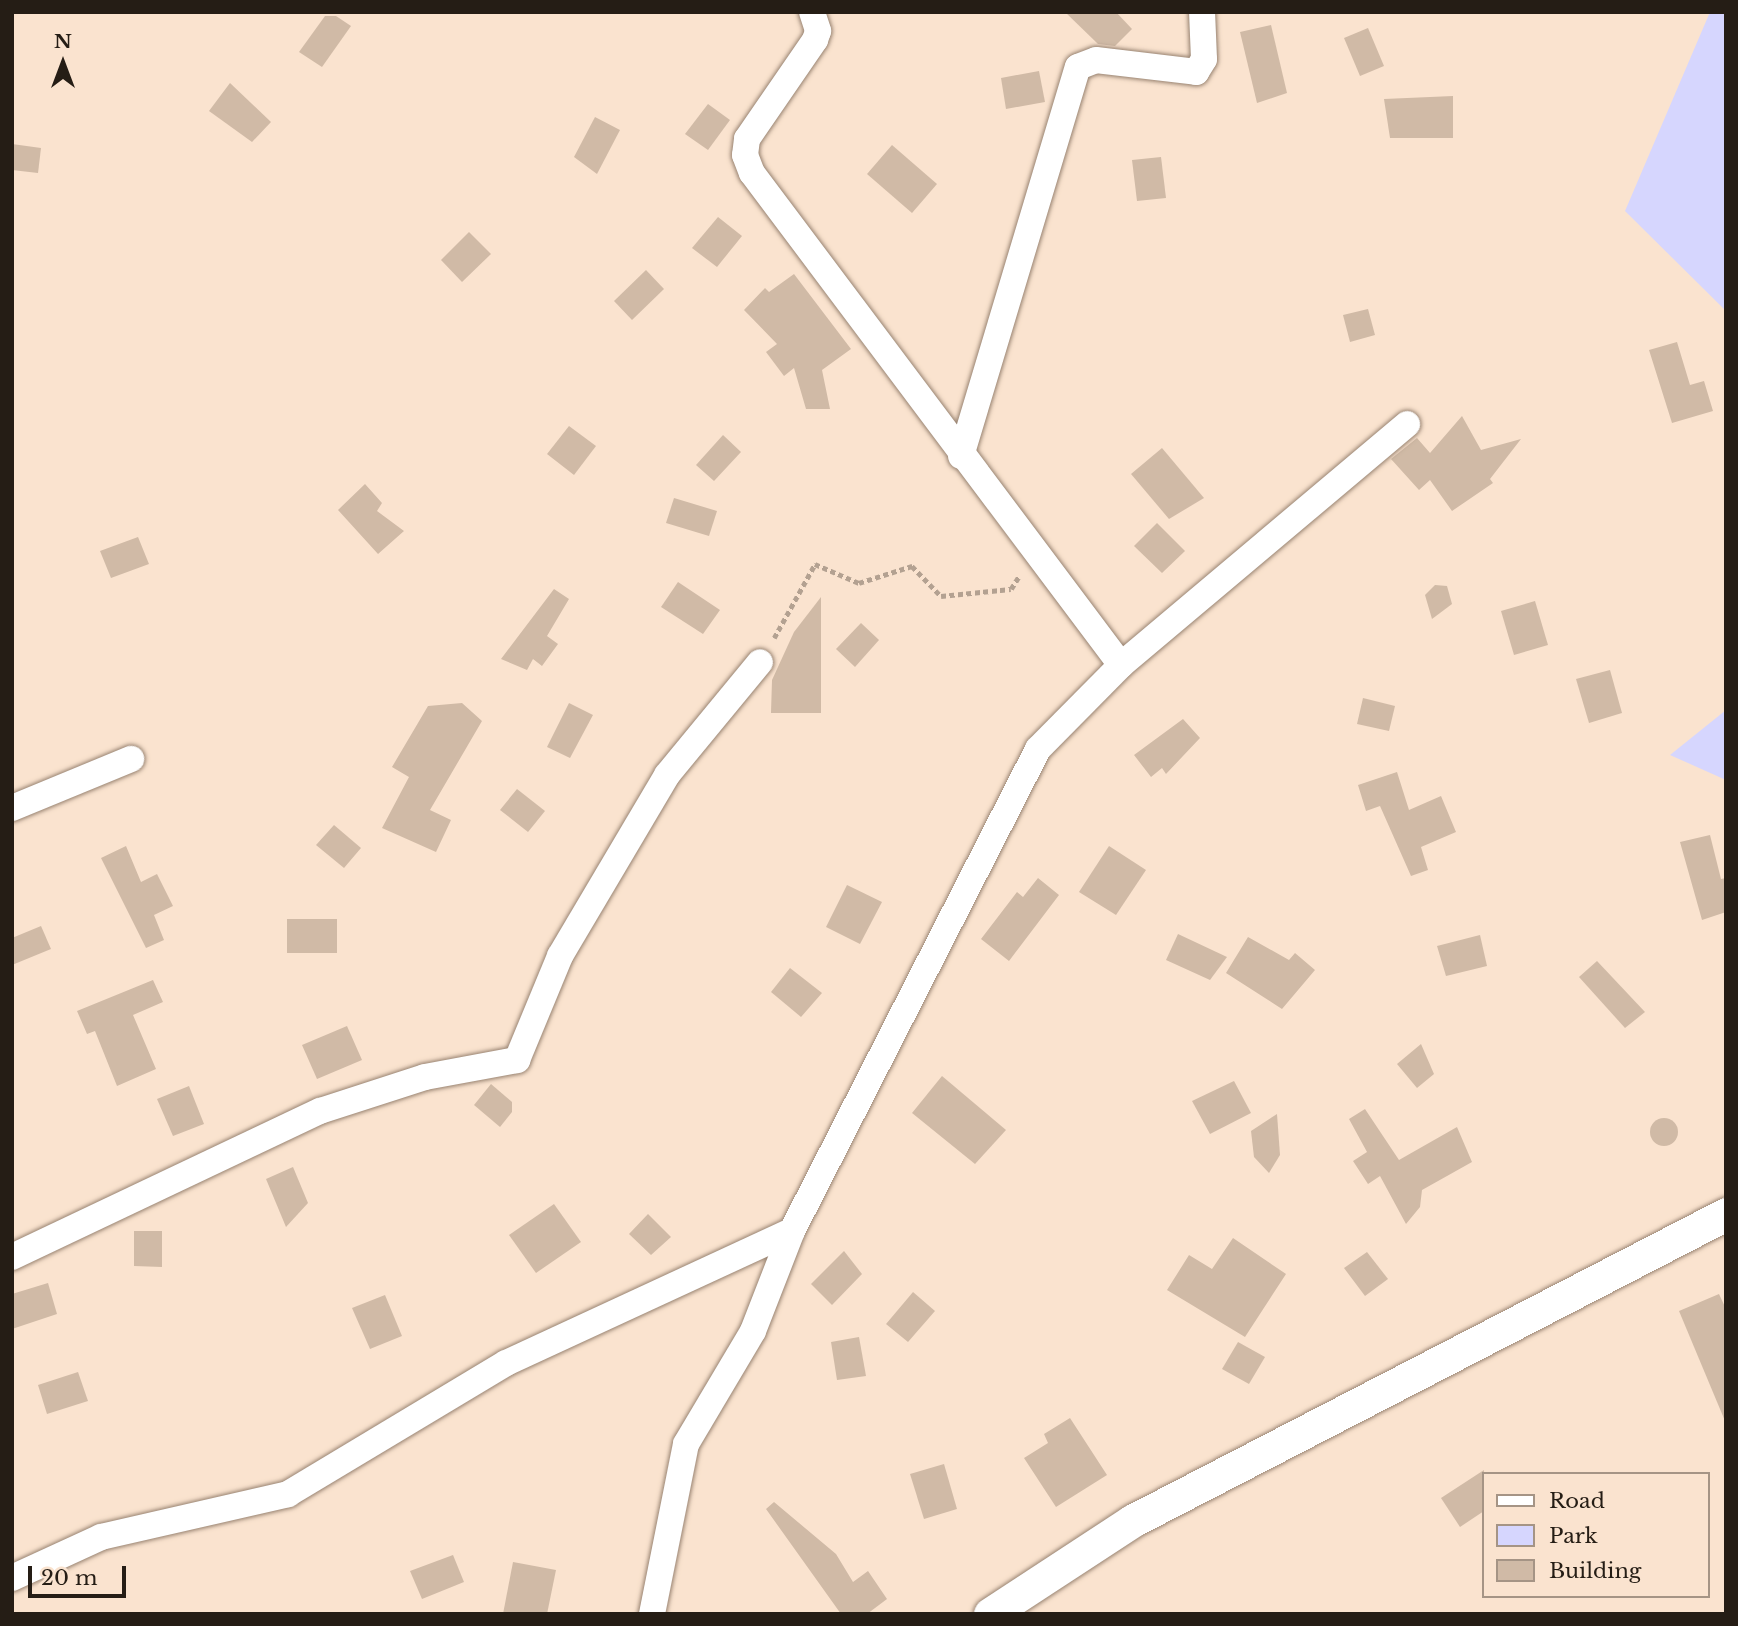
<!DOCTYPE html>
<html>
<head>
<meta charset="utf-8">
<style>
  body { margin:0 }
  #map { position:relative; width:1738px; height:1626px; overflow:hidden; background:#fae3cf; font-family:"Libre Baskerville",serif }
  div>[style] { position:absolute }
  .green>* { inset:0; background:#d6d6fe }
  .building>* { inset:0; background:#d0baa6 }
  .round { border-radius:50% }
  .path>* { height:4.5px; margin-top:-2.25px; transform-origin:0; background:repeating-linear-gradient(90deg,#b3a191 0 5px,transparent 0 8.5px) }
  .roads { filter:drop-shadow(0 0 2px #988371) drop-shadow(0 0 2px #988371) }
  .minor>* { height:26px; margin:-13px; padding:0 13px; transform-origin:13px; border-radius:13px; background:#fff }
  .tertiary>* { height:33px; margin:-16.5px; padding:0 16.5px; transform-origin:16.5px; border-radius:16.5px; background:#fff }
  span { translate:-50% -50%; white-space:nowrap; text-align:center; line-height:1.15; -webkit-text-stroke:6px #fae3cf; paint-order:stroke }
  .frame { position:absolute; inset:0; border:14px solid #251d15; pointer-events:none }
  .legend { position:absolute; left:1482px; top:1472px; width:228px; height:126px; box-sizing:border-box; background:#fae3cf; border:2px solid #a59485; margin:0; padding:9px 12px; list-style:none; font-size:21px; color:#251d15 }
  .legend li { display:flex; align-items:center; gap:14px; height:35px }
  .legend b { width:35px; border:2px solid #a59485 }
  .north { position:absolute; left:28px; top:28px; width:70px; height:70px; -webkit-text-stroke:5px #fae3cf; paint-order:stroke; rotate:0deg; font-size:19px; font-weight:700; line-height:28px; text-align:center; color:#251d15 }
  .north::after { content:''; display:block; margin:auto; width:24px; height:32px; background:#251d15; clip-path:polygon(50% 0,100% 100%,50% 72%,0 100%) }
  .scale { position:absolute; left:28px; top:1566px; width:98px; height:32px; box-sizing:border-box; border:4px solid #251d15; border-top:0; padding-left:9px; font-size:21px; line-height:24px; white-space:nowrap; color:#251d15; -webkit-text-stroke:5px #fae3cf; paint-order:stroke }
</style>
</head>
<body>
<div id="map">
  <div class="green">
    <i style="clip-path:polygon(1710px 12px,1726px 12px,1726px 311px,1625px 211px)"></i>
    <i style="clip-path:polygon(1726px 710px,1726px 780px,1670px 755px)"></i>
  </div>
  <div class="building">
    <i style="clip-path:polygon(1065px 12px,1116px 12px,1132px 29px,1115px 46px,1098px 44px)"></i>
    <i style="clip-path:polygon(325px 16px,336px 16px,351px 26px,322px 67px,299px 52px)"></i>
    <i style="clip-path:polygon(1271px 25px,1287px 93px,1257px 103px,1240px 32px)"></i>
    <i style="clip-path:polygon(1368px 28px,1384px 66px,1360px 76px,1344px 38px)"></i>
    <i style="clip-path:polygon(1039px 71px,1045px 102px,1006px 109px,1001px 78px)"></i>
    <i style="clip-path:polygon(230px 83px,271px 122px,252px 142px,209px 111px)"></i>
    <i style="clip-path:polygon(1453px 96px,1453px 138px,1390px 138px,1384px 99px)"></i>
    <i style="clip-path:polygon(708px 104px,730px 120px,708px 150px,685px 134px)"></i>
    <i style="clip-path:polygon(595px 117px,620px 130px,597px 174px,574px 157px)"></i>
    <i style="clip-path:polygon(12px 144px,41px 148px,38px 173px,12px 170px)"></i>
    <i style="clip-path:polygon(892px 145px,937px 184px,912px 213px,867px 174px)"></i>
    <i style="clip-path:polygon(1161px 157px,1166px 198px,1137px 201px,1132px 160px)"></i>
    <i style="clip-path:polygon(718px 217px,742px 236px,717px 267px,692px 248px)"></i>
    <i style="clip-path:polygon(469px 232px,491px 254px,462px 282px,441px 260px)"></i>
    <i style="clip-path:polygon(646px 270px,664px 289px,632px 320px,614px 301px)"></i>
    <i style="clip-path:polygon(794px 274px,851px 349px,822px 370px,830px 409px,806px 409px,794px 368px,784px 376px,766px 352px,777px 344px,744px 310px,765px 288px,769px 292px)"></i>
    <i style="clip-path:polygon(1368px 309px,1375px 335px,1350px 342px,1343px 315px)"></i>
    <i style="clip-path:polygon(1677px 342px,1690px 385px,1704px 381px,1713px 411px,1672px 423px,1649px 350px)"></i>
    <i style="clip-path:polygon(1462px 416px,1481px 450px,1521px 439px,1490px 479px,1493px 483px,1452px 511px,1430px 480px,1419px 490px,1391px 459px,1417px 438px,1430px 453px)"></i>
    <i style="clip-path:polygon(569px 426px,596px 446px,574px 475px,547px 454px)"></i>
    <i style="clip-path:polygon(723px 435px,741px 452px,714px 481px,696px 465px)"></i>
    <i style="clip-path:polygon(1162px 448px,1204px 498px,1169px 519px,1131px 474px)"></i>
    <i style="clip-path:polygon(365px 484px,382px 503px,377px 511px,404px 531px,378px 554px,338px 510px)"></i>
    <i style="clip-path:polygon(674px 498px,717px 511px,709px 536px,666px 523px)"></i>
    <i style="clip-path:polygon(1157px 523px,1185px 551px,1162px 573px,1134px 546px)"></i>
    <i style="clip-path:polygon(138px 537px,149px 564px,111px 578px,100px 551px)"></i>
    <i style="clip-path:polygon(678px 582px,720px 610px,703px 634px,661px 607px)"></i>
    <i style="clip-path:polygon(1435px 585px,1447px 586px,1452px 604px,1432px 619px,1425px 595px)"></i>
    <i style="clip-path:polygon(554px 589px,569px 599px,547px 636px,558px 644px,542px 666px,533px 659px,527px 670px,501px 659px)"></i>
    <i style="clip-path:polygon(821px 597px,821px 713px,771px 713px,772px 680px,794px 632px)"></i>
    <i style="clip-path:polygon(1535px 601px,1548px 645px,1514px 655px,1501px 611px)"></i>
    <i style="clip-path:polygon(861px 623px,879px 640px,855px 667px,836px 649px)"></i>
    <i style="clip-path:polygon(1610px 670px,1622px 713px,1589px 723px,1576px 679px)"></i>
    <i style="clip-path:polygon(1363px 698px,1395px 706px,1389px 731px,1357px 724px)"></i>
    <i style="clip-path:polygon(462px 703px,482px 721px,430px 810px,451px 820px,436px 852px,382px 828px,409px 777px,392px 767px,428px 706px)"></i>
    <i style="clip-path:polygon(569px 703px,593px 715px,570px 758px,547px 747px)"></i>
    <i style="clip-path:polygon(1183px 719px,1200px 738px,1166px 774px,1162px 768px,1151px 777px,1134px 755px)"></i>
    <i style="clip-path:polygon(1397px 772px,1409px 810px,1441px 796px,1456px 832px,1421px 847px,1428px 870px,1411px 876px,1380px 806px,1366px 811px,1358px 785px)"></i>
    <i style="clip-path:polygon(517px 789px,545px 811px,528px 832px,500px 810px)"></i>
    <i style="clip-path:polygon(334px 825px,361px 848px,344px 868px,316px 845px)"></i>
    <i style="clip-path:polygon(1710px 835px,1721px 879px,1726px 878px,1726px 912px,1702px 920px,1680px 842px)"></i>
    <i style="clip-path:polygon(126px 846px,141px 882px,157px 874px,173px 906px,154px 915px,164px 940px,146px 948px,101px 858px)"></i>
    <i style="clip-path:polygon(1109px 846px,1146px 870px,1116px 915px,1079px 892px)"></i>
    <i style="clip-path:polygon(1038px 878px,1059px 895px,1009px 961px,981px 939px,1017px 892px,1023px 897px)"></i>
    <i style="clip-path:polygon(847px 885px,882px 902px,860px 944px,826px 927px)"></i>
    <i style="clip-path:polygon(287px 919px,337px 919px,337px 953px,287px 953px)"></i>
    <i style="clip-path:polygon(41px 926px,51px 949px,12px 965px,12px 938px)"></i>
    <i style="clip-path:polygon(1178px 934px,1227px 957px,1210px 980px,1166px 960px)"></i>
    <i style="clip-path:polygon(1480px 935px,1487px 966px,1446px 976px,1437px 946px)"></i>
    <i style="clip-path:polygon(1248px 937px,1289px 960px,1295px 953px,1315px 970px,1282px 1009px,1226px 973px)"></i>
    <i style="clip-path:polygon(1597px 961px,1645px 1012px,1625px 1028px,1579px 977px)"></i>
    <i style="clip-path:polygon(790px 968px,822px 993px,801px 1017px,771px 992px)"></i>
    <i style="clip-path:polygon(153px 980px,163px 1002px,133px 1015px,156px 1069px,117px 1086px,95px 1031px,87px 1034px,77px 1011px)"></i>
    <i style="clip-path:polygon(347px 1026px,362px 1060px,317px 1079px,302px 1045px)"></i>
    <i style="clip-path:polygon(1421px 1044px,1434px 1074px,1417px 1088px,1397px 1064px)"></i>
    <i style="clip-path:polygon(942px 1076px,1006px 1130px,975px 1164px,912px 1113px)"></i>
    <i style="clip-path:polygon(1234px 1081px,1251px 1113px,1210px 1134px,1192px 1101px)"></i>
    <i style="clip-path:polygon(491px 1084px,512px 1102px,512px 1112px,500px 1127px,474px 1105px)"></i>
    <i style="clip-path:polygon(189px 1086px,204px 1124px,173px 1136px,157px 1099px)"></i>
    <i style="clip-path:polygon(1365px 1109px,1399px 1160px,1457px 1127px,1472px 1162px,1422px 1190px,1420px 1207px,1406px 1224px,1380px 1176px,1368px 1184px,1353px 1161px,1367px 1152px,1349px 1119px)"></i>
    <i style="clip-path:polygon(1277px 1114px,1280px 1155px,1269px 1173px,1254px 1157px,1251px 1131px)"></i>
    <i class="round" style="left:1650px;top:1118px;width:28px;height:28px"></i>
    <i style="clip-path:polygon(293px 1167px,308px 1203px,286px 1227px,266px 1179px)"></i>
    <i style="clip-path:polygon(554px 1204px,581px 1242px,536px 1273px,509px 1235px)"></i>
    <i style="clip-path:polygon(648px 1214px,671px 1237px,651px 1255px,629px 1234px)"></i>
    <i style="clip-path:polygon(134px 1231px,162px 1231px,162px 1267px,134px 1266px)"></i>
    <i style="clip-path:polygon(1233px 1238px,1286px 1274px,1245px 1337px,1167px 1290px,1189px 1255px,1212px 1269px)"></i>
    <i style="clip-path:polygon(844px 1251px,862px 1274px,832px 1305px,811px 1284px)"></i>
    <i style="clip-path:polygon(1367px 1252px,1388px 1279px,1365px 1296px,1344px 1268px)"></i>
    <i style="clip-path:polygon(48px 1283px,57px 1314px,12px 1329px,12px 1294px)"></i>
    <i style="clip-path:polygon(913px 1292px,935px 1311px,908px 1342px,886px 1324px)"></i>
    <i style="clip-path:polygon(1719px 1294px,1726px 1309px,1725px 1421px,1679px 1311px)"></i>
    <i style="clip-path:polygon(385px 1295px,402px 1336px,370px 1349px,352px 1308px)"></i>
    <i style="clip-path:polygon(859px 1337px,866px 1376px,837px 1380px,831px 1342px)"></i>
    <i style="clip-path:polygon(1238px 1342px,1265px 1357px,1249px 1384px,1222px 1369px)"></i>
    <i style="clip-path:polygon(78px 1372px,88px 1401px,47px 1414px,38px 1385px)"></i>
    <i style="clip-path:polygon(1070px 1418px,1107px 1475px,1056px 1507px,1024px 1458px,1048px 1443px,1044px 1434px)"></i>
    <i style="clip-path:polygon(944px 1464px,957px 1509px,924px 1519px,910px 1474px)"></i>
    <i style="clip-path:polygon(1484px 1470px,1484px 1511px,1460px 1527px,1441px 1498px)"></i>
    <i style="clip-path:polygon(774px 1502px,836px 1554px,853px 1582px,868px 1571px,887px 1599px,867px 1614px,841px 1614px,766px 1509px)"></i>
    <i style="clip-path:polygon(453px 1555px,464px 1582px,422px 1599px,410px 1571px)"></i>
    <i style="clip-path:polygon(513px 1562px,556px 1570px,547px 1614px,503px 1614px)"></i>
  </div>
  <div class="path">
    <i style="left:774px;top:638px;width:85px;rotate:-61deg"></i>
    <i style="left:815px;top:564px;width:48px;rotate:23.4deg"></i>
    <i style="left:859px;top:583px;width:56px;rotate:-17.8deg"></i>
    <i style="left:912px;top:566px;width:42px;rotate:46deg"></i>
    <i style="left:941px;top:596px;width:70px;rotate:-5.7deg"></i>
    <i style="left:1011px;top:589px;width:15px;rotate:-58deg"></i>
  </div>
  <div class="roads">
    <div class="minor">
      <i style="left:812px;top:12px;width:20px;rotate:72deg"></i>
      <i style="left:818px;top:31px;width:9px;rotate:108deg"></i>
      <i style="left:815px;top:40px;width:120px;rotate:124.5deg"></i>
      <i style="left:747px;top:139px;width:16px;rotate:97deg"></i>
      <i style="left:745px;top:155px;width:19px;rotate:69deg"></i>
      <i style="left:752px;top:173px;width:615px;rotate:53.13deg"></i>
      <i style="left:961px;top:456px;width:406px;rotate:-73.3deg"></i>
      <i style="left:1078px;top:67px;width:19px;rotate:-21deg"></i>
      <i style="left:1096px;top:60px;width:101px;rotate:6.8deg"></i>
      <i style="left:1196px;top:72px;width:15px;rotate:-58deg"></i>
      <i style="left:1204px;top:59px;width:47px;rotate:-92.4deg"></i>
      <i style="left:12px;top:808px;width:129px;rotate:-22.4deg"></i>
      <i style="left:12px;top:1257px;width:341px;rotate:-25.4deg"></i>
      <i style="left:320px;top:1111px;width:110px;rotate:-17.9deg"></i>
      <i style="left:425px;top:1077px;width:94px;rotate:-10.5deg"></i>
      <i style="left:517px;top:1060px;width:113px;rotate:-67.5deg"></i>
      <i style="left:560px;top:956px;width:210px;rotate:-59.4deg"></i>
      <i style="left:667px;top:775px;width:146px;rotate:-50.5deg"></i>
      <i style="left:12px;top:1578px;width:98px;rotate:-24.7deg"></i>
      <i style="left:101px;top:1537px;width:192px;rotate:-12.9deg"></i>
      <i style="left:288px;top:1494px;width:254px;rotate:-31deg"></i>
      <i style="left:506px;top:1363px;width:315px;rotate:-24.8deg"></i>
      <i style="left:652px;top:1614px;width:173px;rotate:-78.7deg"></i>
      <i style="left:686px;top:1444px;width:131px;rotate:-59.3deg"></i>
      <i style="left:753px;top:1331px;width:107px;rotate:-68.7deg"></i>
      <i style="left:792px;top:1231px;width:541px;rotate:-62.96deg"></i>
      <i style="left:1038px;top:749px;width:118px;rotate:-45.3deg"></i>
      <i style="left:1121px;top:665px;width:374px;rotate:-40.1deg"></i>
    </div>
    <div class="tertiary">
      <i style="left:990px;top:1614px;width:170px;rotate:-33.2deg"></i>
      <i style="left:1132px;top:1521px;width:669px;rotate:-27.33deg"></i>
    </div>
  </div>
  <div class="frame"></div>
  <ul class="legend">
  <li><b style="height:9px;background:#fff"></b>Road</li>
  <li><b style="height:19px;background:#d6d6fe"></b>Park</li>
  <li><b style="height:19px;background:#d0baa6"></b>Building</li>
  </ul>
  <div class="north">N</div>
  <div class="scale">20 m</div>
</div>
</body>
</html>
